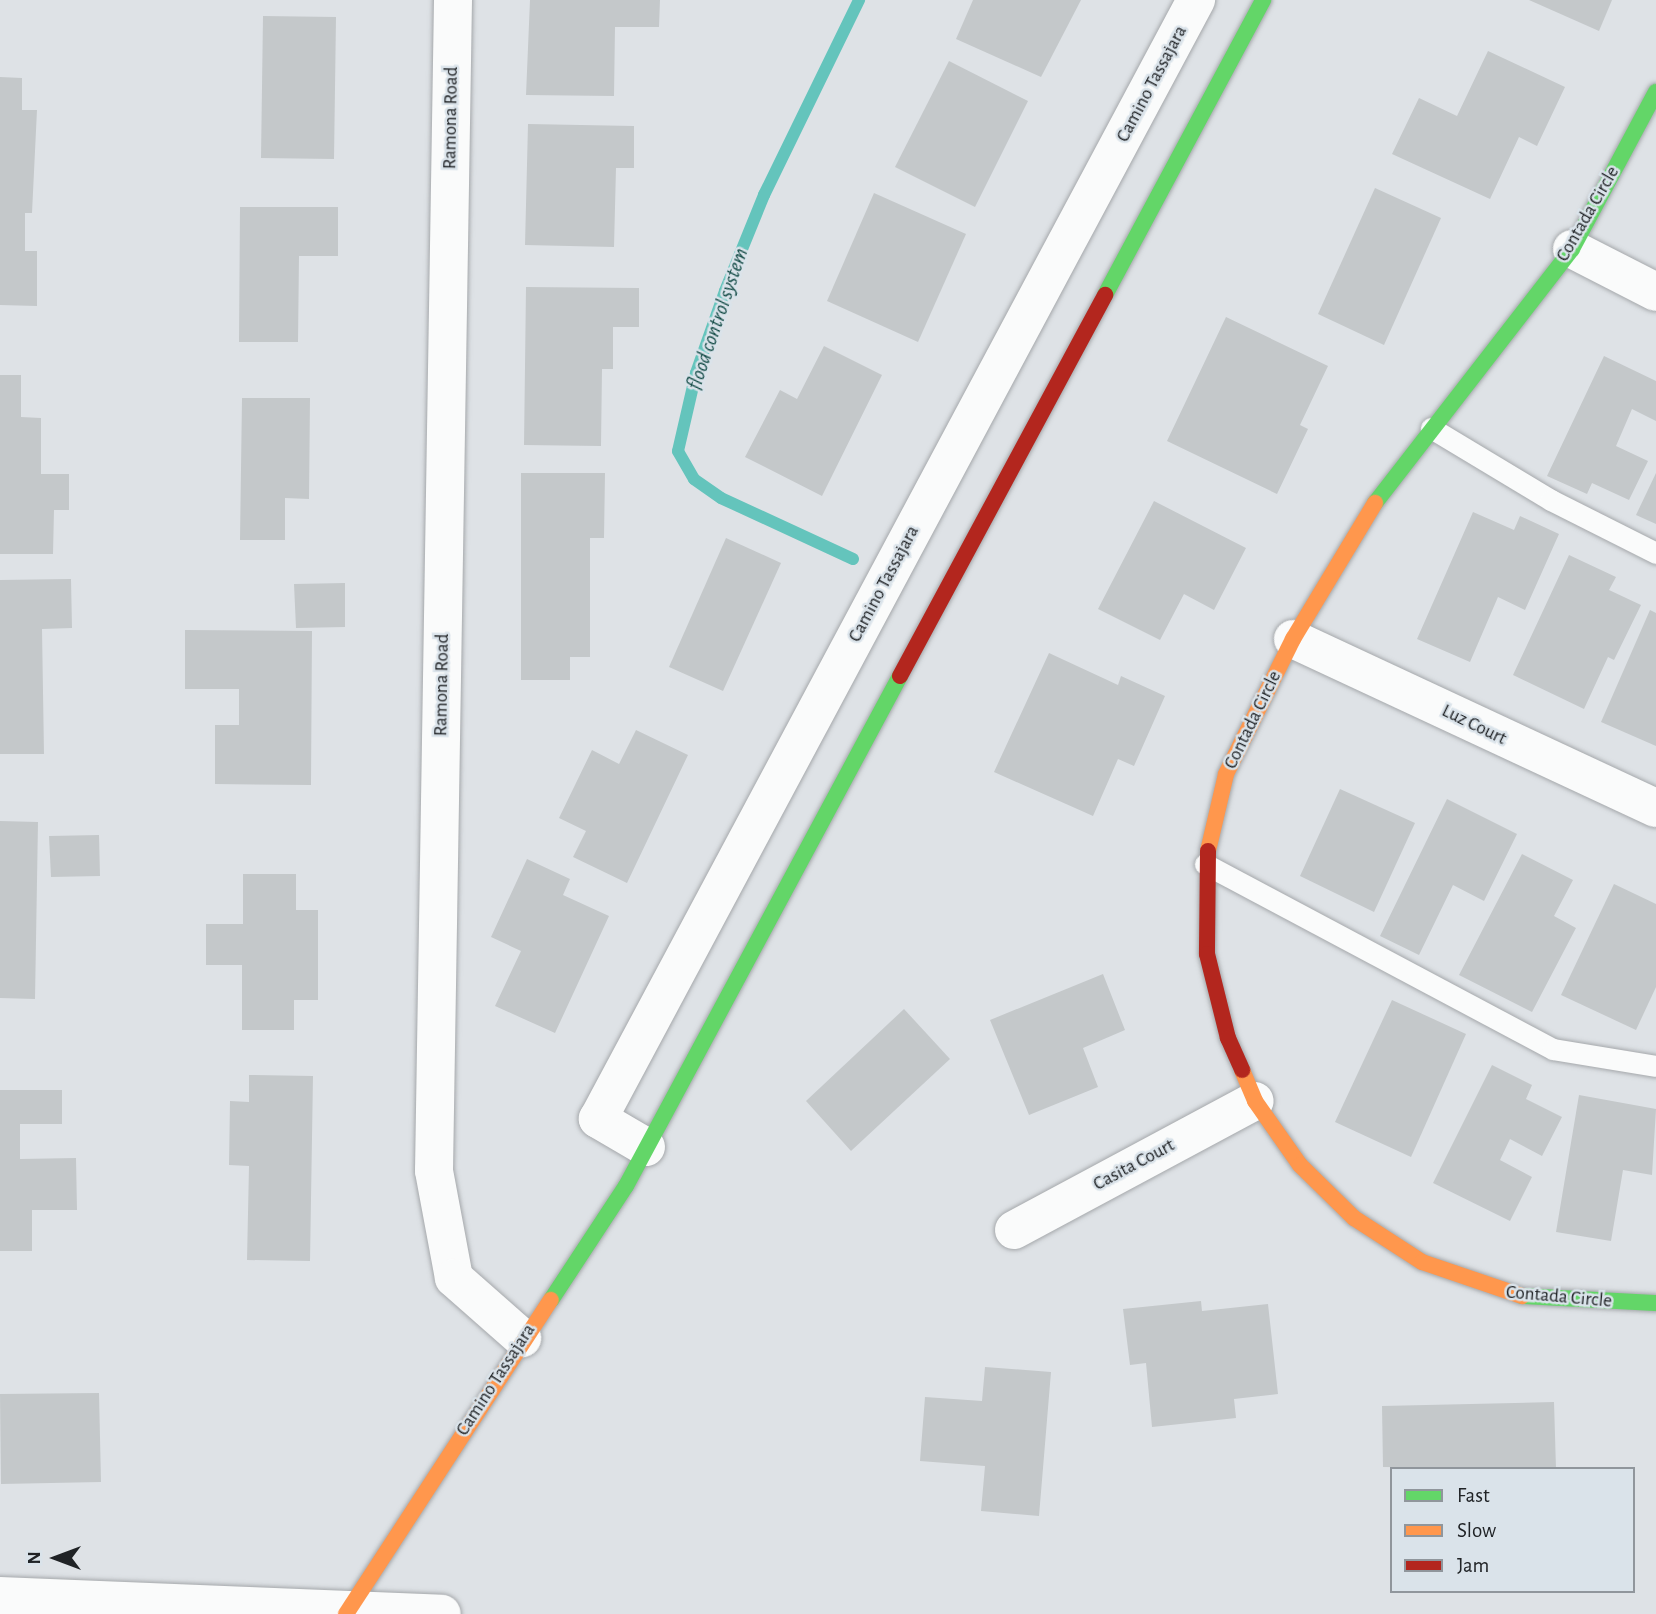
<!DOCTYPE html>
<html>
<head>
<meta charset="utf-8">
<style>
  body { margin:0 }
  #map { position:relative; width:1656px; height:1614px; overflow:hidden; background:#dee2e6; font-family:"Alegreya Sans",sans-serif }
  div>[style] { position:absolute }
  .stream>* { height:12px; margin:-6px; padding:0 6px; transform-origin:6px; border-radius:6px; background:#64c4bc }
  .building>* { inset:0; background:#c4c8ca }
  .roads { filter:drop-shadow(0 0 2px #a5a8ab) drop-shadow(0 0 2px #a5a8ab) }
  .lane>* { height:21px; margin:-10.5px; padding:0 10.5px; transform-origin:10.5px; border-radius:10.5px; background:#fafbfb }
  .street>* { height:38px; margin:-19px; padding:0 19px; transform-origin:19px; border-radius:19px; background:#fafbfb }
  .fast>* { height:16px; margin:-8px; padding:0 8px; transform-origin:8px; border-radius:8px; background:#63d668 }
  .slow>* { height:16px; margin:-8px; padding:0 8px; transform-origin:8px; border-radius:8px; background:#ff974d }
  .jam>* { height:16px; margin:-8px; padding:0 8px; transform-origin:8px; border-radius:8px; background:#b3261e }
  span { translate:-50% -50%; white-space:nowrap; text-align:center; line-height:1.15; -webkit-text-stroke:5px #dae3ea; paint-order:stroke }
  .street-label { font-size:19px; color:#202326 }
  .water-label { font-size:21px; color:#124a45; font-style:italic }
  .legend { position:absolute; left:1390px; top:1467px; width:245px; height:126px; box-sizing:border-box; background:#dae3ea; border:2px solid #90969c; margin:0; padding:9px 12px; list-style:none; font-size:21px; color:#202326 }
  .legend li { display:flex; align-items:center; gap:14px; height:35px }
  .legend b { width:35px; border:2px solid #90969c }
  .north { position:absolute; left:21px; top:1523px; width:70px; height:70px; -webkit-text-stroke:5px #dae3ea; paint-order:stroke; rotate:270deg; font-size:19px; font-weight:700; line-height:28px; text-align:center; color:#202326 }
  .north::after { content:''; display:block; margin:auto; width:24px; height:32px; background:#202326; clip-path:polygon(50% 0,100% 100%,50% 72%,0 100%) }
</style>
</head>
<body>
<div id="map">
  <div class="stream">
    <i style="left:853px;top:559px;width:145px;rotate:-155.2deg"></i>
    <i style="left:721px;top:498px;width:33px;rotate:-145deg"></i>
    <i style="left:694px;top:479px;width:32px;rotate:-120deg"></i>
    <i style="left:678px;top:451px;width:80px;rotate:-77deg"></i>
    <i style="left:696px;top:373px;width:87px;rotate:-70.5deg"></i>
    <i style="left:725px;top:291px;width:104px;rotate:-67.9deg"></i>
    <i style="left:764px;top:195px;width:217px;rotate:-64deg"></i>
  </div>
  <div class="building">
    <i style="clip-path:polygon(530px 0,660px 0,659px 27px,615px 27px,614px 96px,526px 95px)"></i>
    <i style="clip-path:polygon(973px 0,1081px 0,1041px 77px,956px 39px)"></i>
    <i style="clip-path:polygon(1529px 0,1612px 0,1599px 31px)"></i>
    <i style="clip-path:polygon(263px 16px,336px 17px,334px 159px,261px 158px)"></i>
    <i style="clip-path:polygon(1488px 51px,1565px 87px,1537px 146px,1519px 137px,1490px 199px,1392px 154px,1419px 98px,1457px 116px)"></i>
    <i style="clip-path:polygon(949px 61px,1028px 101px,975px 207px,895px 167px)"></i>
    <i style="clip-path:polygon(0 77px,22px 78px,22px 110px,37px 110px,32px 213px,25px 213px,25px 251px,37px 251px,37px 306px,0 305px)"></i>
    <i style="clip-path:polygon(528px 124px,634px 126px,634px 168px,616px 168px,614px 247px,525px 245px)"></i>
    <i style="clip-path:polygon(1375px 188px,1441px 218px,1384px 345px,1318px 314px)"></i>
    <i style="clip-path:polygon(874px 193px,966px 234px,918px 342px,827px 301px)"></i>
    <i style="clip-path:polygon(240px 207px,338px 207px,338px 256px,299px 256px,298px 342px,239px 342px)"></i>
    <i style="clip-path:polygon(526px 287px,639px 288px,639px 327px,613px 327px,613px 369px,602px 369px,601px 446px,524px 445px)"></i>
    <i style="clip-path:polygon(1226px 317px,1328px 366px,1300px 425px,1308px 429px,1277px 494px,1167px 441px)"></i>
    <i style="clip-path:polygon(824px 346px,882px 375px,822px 496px,745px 457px,780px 390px,797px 399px)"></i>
    <i style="clip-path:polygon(1604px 356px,1656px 381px,1656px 421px,1632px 409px,1616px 446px,1648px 461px,1629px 500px,1592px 483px,1587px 494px,1547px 476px)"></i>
    <i style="clip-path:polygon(0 375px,21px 375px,21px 417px,41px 418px,41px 474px,69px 474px,69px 510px,54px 510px,53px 554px,0 554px)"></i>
    <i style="clip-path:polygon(242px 398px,310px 398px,309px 499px,285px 498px,285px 540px,240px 540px)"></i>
    <i style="clip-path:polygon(521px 473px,605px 473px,604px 538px,590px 538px,590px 657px,570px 657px,570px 680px,521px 680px)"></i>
    <i style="clip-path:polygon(1656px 473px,1656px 524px,1636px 515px)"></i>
    <i style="clip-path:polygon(1154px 501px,1246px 548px,1214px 610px,1184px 594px,1160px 640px,1098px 609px)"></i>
    <i style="clip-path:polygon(1473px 512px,1514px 530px,1520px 516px,1559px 534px,1525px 610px,1498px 597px,1470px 662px,1417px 639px)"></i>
    <i style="clip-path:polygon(726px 538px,781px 563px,723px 691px,669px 667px)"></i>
    <i style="clip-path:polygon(1569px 555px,1616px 577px,1609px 590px,1641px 605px,1614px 660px,1608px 657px,1584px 709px,1513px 675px)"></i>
    <i style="clip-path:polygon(71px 579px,72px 628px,42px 629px,44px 754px,0 754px,0 580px)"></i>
    <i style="clip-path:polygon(345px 583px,345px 627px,296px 628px,294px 584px)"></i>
    <i style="clip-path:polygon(1650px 610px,1656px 613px,1656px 746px,1601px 722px)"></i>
    <i style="clip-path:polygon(185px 630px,312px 631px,311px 785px,215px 784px,215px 725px,239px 725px,239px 689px,185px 689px)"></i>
    <i style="clip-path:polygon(1049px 653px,1118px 685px,1121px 676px,1165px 696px,1134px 766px,1118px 759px,1093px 816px,994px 772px)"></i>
    <i style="clip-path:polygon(636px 730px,688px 755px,627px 883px,573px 857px,586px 831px,559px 818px,592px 750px,619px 764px)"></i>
    <i style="clip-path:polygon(1340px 789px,1415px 823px,1374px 912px,1300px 876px)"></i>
    <i style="clip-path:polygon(1447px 799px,1517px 834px,1484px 901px,1453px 885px,1419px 955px,1380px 936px)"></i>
    <i style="clip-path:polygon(0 821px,38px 822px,35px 999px,0 998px)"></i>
    <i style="clip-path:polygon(99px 835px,100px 876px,51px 877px,49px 836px)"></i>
    <i style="clip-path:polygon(1522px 854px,1573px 880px,1554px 916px,1576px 928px,1532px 1012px,1459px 975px)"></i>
    <i style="clip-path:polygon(527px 859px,570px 879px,563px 895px,609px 916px,555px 1033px,495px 1006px,521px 951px,491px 937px)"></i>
    <i style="clip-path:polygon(243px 874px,296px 874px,296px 910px,318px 910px,318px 1000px,294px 1000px,294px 1030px,242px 1030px,242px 965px,206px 965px,206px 924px,243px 924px)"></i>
    <i style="clip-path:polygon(1614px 884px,1656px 904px,1656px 987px,1636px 1030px,1561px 995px)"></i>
    <i style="clip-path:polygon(1103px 974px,1125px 1030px,1083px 1048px,1098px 1087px,1029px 1115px,990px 1020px)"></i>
    <i style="clip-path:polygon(1392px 1000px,1466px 1034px,1411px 1157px,1335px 1122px)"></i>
    <i style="clip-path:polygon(904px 1009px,950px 1059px,851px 1151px,806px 1101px)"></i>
    <i style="clip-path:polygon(1492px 1065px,1532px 1085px,1526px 1099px,1562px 1117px,1542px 1156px,1510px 1139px,1500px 1160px,1532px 1177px,1510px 1221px,1433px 1183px)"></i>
    <i style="clip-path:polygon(249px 1075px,313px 1076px,310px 1261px,247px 1260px,249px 1166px,229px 1165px,230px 1101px,249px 1102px)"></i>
    <i style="clip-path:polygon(0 1090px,62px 1090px,62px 1124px,20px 1124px,20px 1159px,76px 1158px,77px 1210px,32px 1210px,32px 1251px,0 1251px)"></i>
    <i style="clip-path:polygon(1579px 1095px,1656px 1109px,1652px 1175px,1623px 1170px,1611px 1241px,1556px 1232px)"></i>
    <i style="clip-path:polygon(1201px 1301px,1202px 1311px,1268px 1304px,1278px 1394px,1234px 1399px,1236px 1418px,1152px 1427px,1146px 1363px,1130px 1365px,1123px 1309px)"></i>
    <i style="clip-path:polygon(985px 1367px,1051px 1372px,1039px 1516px,981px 1511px,985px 1466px,920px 1461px,925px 1397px,982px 1401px)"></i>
    <i style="clip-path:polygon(99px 1393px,101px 1482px,1px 1484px,0 1394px)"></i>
    <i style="clip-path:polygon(1554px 1402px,1556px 1469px,1383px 1467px,1382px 1406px)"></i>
  </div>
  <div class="roads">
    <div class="lane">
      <i style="left:1431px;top:428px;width:140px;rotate:31deg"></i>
      <i style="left:1551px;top:500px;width:118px;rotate:26.8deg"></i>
      <i style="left:1205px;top:864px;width:394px;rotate:28deg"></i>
      <i style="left:1553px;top:1049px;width:104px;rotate:9.4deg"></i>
    </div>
    <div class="street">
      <i style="left:453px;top:0;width:1171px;rotate:90.93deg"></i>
      <i style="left:434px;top:1171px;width:109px;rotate:79.4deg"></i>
      <i style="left:454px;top:1278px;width:91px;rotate:41.4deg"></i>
      <i style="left:1572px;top:249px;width:94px;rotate:27.1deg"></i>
      <i style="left:1293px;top:639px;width:400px;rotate:25deg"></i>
      <i style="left:646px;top:1147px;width:56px;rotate:-149.7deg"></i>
      <i style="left:598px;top:1119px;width:1269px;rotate:-61.88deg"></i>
      <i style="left:1014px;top:1230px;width:273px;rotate:-28.2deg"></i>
      <i style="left:0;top:1596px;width:442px;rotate:2.3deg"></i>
    </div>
    <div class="fast">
      <i style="left:1105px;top:295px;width:335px;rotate:-61.8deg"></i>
      <i style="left:1375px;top:503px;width:321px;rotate:-52.2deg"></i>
      <i style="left:1572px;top:249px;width:178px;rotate:-61.9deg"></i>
      <i style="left:1522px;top:1296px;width:134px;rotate:3deg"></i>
      <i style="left:551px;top:1300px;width:136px;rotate:-56.7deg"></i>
      <i style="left:626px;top:1186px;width:579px;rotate:-61.75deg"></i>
    </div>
    <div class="slow">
      <i style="left:1208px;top:851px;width:79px;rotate:-76.8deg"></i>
      <i style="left:1226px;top:774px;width:151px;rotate:-63.6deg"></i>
      <i style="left:1293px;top:639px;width:159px;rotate:-58.9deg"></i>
      <i style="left:1242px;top:1070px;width:34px;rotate:67deg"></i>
      <i style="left:1255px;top:1101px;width:78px;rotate:54.9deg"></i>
      <i style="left:1300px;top:1165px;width:76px;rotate:44.5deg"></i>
      <i style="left:1354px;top:1218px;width:81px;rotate:32.9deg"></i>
      <i style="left:1422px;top:1262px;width:106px;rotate:18.8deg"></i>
      <i style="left:346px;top:1614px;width:375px;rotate:-56.9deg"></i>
    </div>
    <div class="jam">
      <i style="left:900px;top:676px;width:433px;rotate:-61.7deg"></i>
      <i style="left:1208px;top:851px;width:103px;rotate:90.6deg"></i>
      <i style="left:1207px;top:954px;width:87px;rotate:76deg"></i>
      <i style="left:1228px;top:1038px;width:35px;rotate:66deg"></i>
    </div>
  </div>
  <div class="street-label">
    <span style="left:1152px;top:84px;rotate:-62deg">Camino Tassajara</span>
    <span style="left:451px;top:118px;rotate:-89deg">Ramona Road</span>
    <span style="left:1588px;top:214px;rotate:-60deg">Contada Circle</span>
    <span style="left:884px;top:584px;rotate:-62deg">Camino Tassajara</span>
    <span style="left:442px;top:685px;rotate:-89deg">Ramona Road</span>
    <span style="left:1253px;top:720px;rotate:-64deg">Contada Circle</span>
    <span style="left:1474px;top:725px;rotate:26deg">Luz Court</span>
    <span style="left:1134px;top:1165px;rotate:-28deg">Casita Court</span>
    <span style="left:1559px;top:1297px;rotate:5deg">Contada Circle</span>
    <span style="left:496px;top:1380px;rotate:-57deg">Camino Tassajara</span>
  </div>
  <div class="water-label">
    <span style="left:718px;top:319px;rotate:-71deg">flood control system</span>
  </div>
  <ul class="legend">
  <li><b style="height:9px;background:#63d668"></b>Fast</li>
  <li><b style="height:9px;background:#ff974d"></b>Slow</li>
  <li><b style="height:9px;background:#b3261e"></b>Jam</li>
  </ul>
  <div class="north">N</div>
</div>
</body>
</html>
